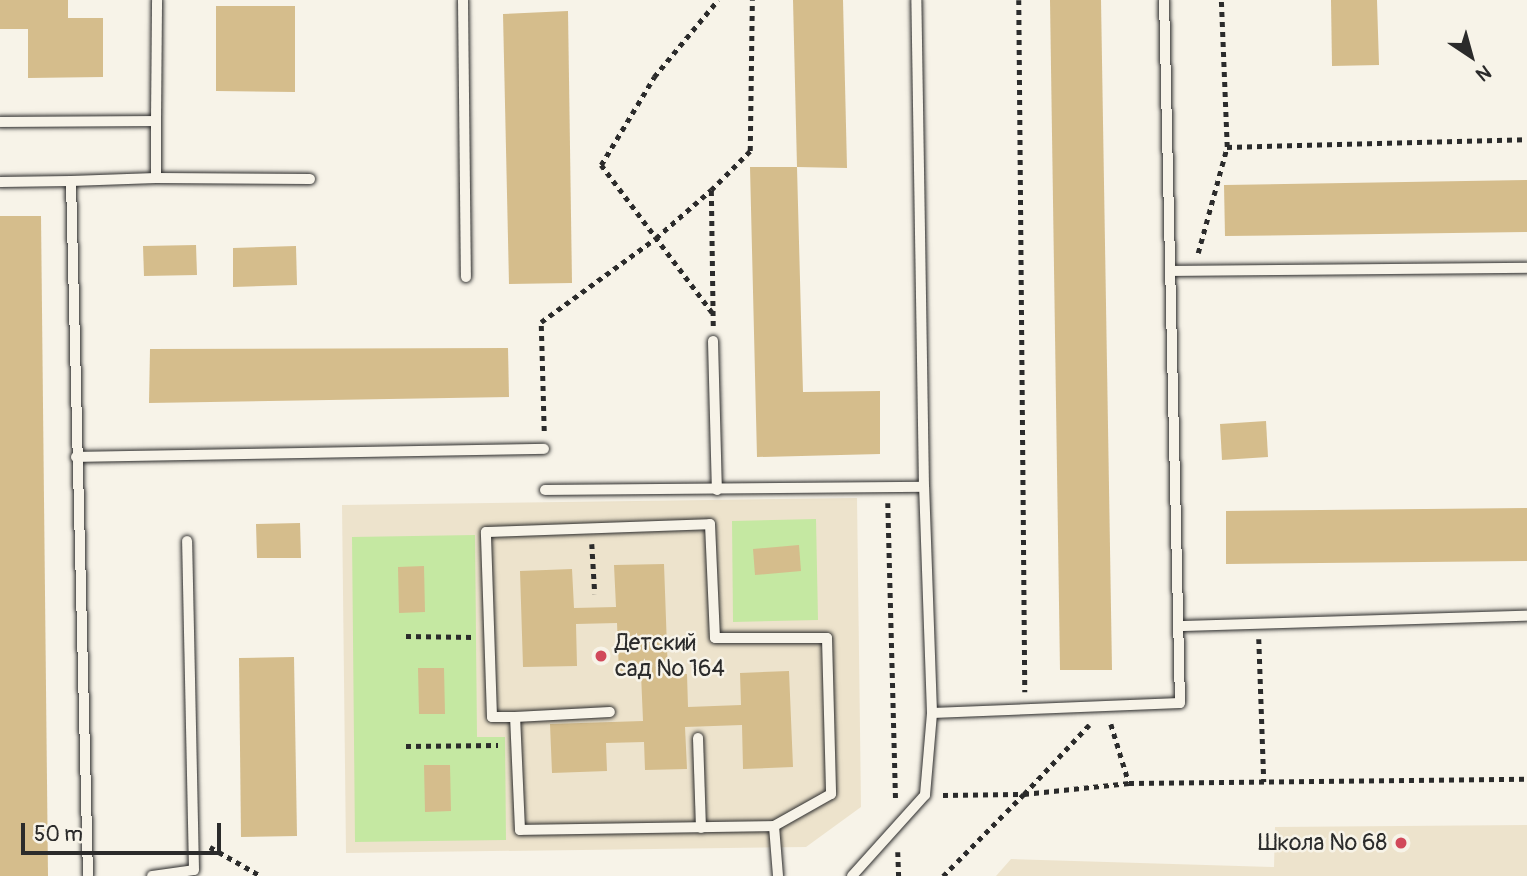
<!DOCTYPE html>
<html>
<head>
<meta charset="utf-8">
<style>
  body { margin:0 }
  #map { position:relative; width:1527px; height:876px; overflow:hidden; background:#f7f3e8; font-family:Pangolin,sans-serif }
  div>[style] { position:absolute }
  .built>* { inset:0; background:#ede3cc }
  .green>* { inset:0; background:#c5e8a2 }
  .building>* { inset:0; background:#d5bd8c }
  .path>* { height:4.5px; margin-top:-2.25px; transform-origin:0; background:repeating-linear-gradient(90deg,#2b2b2b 0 5px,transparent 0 10px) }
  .roads { filter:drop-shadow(0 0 2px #2b2b2b) drop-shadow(0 0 2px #2b2b2b) }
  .service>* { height:10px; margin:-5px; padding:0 5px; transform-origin:5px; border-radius:5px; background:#f7f3e8 }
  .dots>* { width:19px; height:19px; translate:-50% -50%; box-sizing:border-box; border:4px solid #f7f3e8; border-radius:50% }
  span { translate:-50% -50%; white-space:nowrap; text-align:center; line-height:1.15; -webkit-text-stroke:5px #f7f3e8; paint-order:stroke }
  .poi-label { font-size:23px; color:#2b2b2b }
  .left { translate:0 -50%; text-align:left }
  .right { translate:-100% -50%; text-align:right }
  .north { position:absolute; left:1436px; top:21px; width:70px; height:70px; -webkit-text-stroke:5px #f7f3e8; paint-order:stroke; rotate:144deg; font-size:19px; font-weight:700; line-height:28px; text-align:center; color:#2b2b2b }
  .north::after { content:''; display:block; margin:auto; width:24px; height:32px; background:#2b2b2b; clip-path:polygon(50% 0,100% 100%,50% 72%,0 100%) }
  .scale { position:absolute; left:21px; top:823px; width:200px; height:32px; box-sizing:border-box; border:4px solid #2b2b2b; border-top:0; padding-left:9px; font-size:21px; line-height:24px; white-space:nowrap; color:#2b2b2b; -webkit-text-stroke:5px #f7f3e8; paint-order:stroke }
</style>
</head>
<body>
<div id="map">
  <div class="built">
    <i style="clip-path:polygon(857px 498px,861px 807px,806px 847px,346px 853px,342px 505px)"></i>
    <i style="clip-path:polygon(1527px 825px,1527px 876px,996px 876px,1011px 859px,1274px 867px,1275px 827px)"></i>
  </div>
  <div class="green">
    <i style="clip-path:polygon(816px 519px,818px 620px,733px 622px,732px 521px)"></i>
    <i style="clip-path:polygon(475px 535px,477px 737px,505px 737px,506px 840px,355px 842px,352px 537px)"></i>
  </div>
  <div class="building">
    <i style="clip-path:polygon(0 0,68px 0,68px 18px,103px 18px,103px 77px,28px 78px,28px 29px,0 29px)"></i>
    <i style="clip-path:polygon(793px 0,843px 0,847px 168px,797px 167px)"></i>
    <i style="clip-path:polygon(1050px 0,1101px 0,1112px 670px,1060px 670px)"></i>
    <i style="clip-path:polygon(1331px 0,1377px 0,1379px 65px,1332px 66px)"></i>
    <i style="clip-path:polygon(216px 6px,295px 6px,295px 92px,216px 91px)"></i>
    <i style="clip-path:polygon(568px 11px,572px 283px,509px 284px,503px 14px)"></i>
    <i style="clip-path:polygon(750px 167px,797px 167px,803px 392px,880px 391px,880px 454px,757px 457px)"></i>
    <i style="clip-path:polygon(1527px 180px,1527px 232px,1225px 236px,1224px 185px)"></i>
    <i style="clip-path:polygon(0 216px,41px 216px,48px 876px,0 876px)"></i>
    <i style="clip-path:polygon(196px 245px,197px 275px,144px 276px,143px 246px)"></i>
    <i style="clip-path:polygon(296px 246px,297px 285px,233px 287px,233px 248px)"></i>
    <i style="clip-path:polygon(508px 348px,509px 397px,149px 403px,150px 349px)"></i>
    <i style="clip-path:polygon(1266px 421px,1268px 457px,1222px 460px,1220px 424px)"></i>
    <i style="clip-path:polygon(1527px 508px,1527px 561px,1226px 564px,1226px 511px)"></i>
    <i style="clip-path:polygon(300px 523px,301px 558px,257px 558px,256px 524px)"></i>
    <i style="clip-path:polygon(799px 545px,801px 571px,755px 575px,753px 549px)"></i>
    <i style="clip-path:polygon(664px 564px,668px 675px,687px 674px,688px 707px,741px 705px,740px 673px,789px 671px,793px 767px,743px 769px,742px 725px,685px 727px,687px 769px,645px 770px,644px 742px,606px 743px,607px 771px,552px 773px,550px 724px,643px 721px,641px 674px,619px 674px,617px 623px,576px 624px,577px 666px,523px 667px,520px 571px,572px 569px,574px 608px,616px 607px,614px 565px)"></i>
    <i style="clip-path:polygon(424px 566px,425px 612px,399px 613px,398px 567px)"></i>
    <i style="clip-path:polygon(294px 657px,297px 836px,241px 837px,239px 658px)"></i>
    <i style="clip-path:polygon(418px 668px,444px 668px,445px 714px,419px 714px)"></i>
    <i style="clip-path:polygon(424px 765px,450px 765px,451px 811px,425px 812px)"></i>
  </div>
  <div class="path">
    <i style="left:1019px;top:0;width:692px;rotate:89.5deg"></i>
    <i style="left:1227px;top:147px;width:300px;rotate:-1.5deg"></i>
    <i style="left:1198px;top:253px;width:110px;rotate:-74.7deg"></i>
    <i style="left:1227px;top:147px;width:147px;rotate:-92.3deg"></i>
    <i style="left:712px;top:313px;width:185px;rotate:-126.9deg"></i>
    <i style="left:601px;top:165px;width:103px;rotate:-58.9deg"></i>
    <i style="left:654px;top:77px;width:100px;rotate:-50.3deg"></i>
    <i style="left:713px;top:326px;width:136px;rotate:-90.8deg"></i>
    <i style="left:711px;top:190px;width:55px;rotate:-45deg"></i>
    <i style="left:750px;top:151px;width:151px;rotate:-89.2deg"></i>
    <i style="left:544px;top:431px;width:109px;rotate:-91.6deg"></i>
    <i style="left:541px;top:322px;width:142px;rotate:-36.1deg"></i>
    <i style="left:656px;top:238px;width:73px;rotate:-41.1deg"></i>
    <i style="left:888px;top:503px;width:299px;rotate:88.5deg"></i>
    <i style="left:592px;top:544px;width:50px;rotate:86.6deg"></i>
    <i style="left:406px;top:636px;width:68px;rotate:0.8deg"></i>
    <i style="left:1259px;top:639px;width:143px;rotate:88deg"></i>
    <i style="left:1111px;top:724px;width:62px;rotate:73deg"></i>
    <i style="left:406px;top:746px;width:92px;rotate:-0.6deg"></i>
    <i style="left:943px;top:795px;width:81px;rotate:-0.7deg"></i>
    <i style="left:1024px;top:794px;width:95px;rotate:-46.7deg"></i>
    <i style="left:210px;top:847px;width:59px;rotate:29.6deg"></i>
    <i style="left:898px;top:852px;width:24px;rotate:88deg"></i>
    <i style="left:943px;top:876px;width:115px;rotate:-45.4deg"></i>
    <i style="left:1024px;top:794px;width:106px;rotate:-6deg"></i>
    <i style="left:1129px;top:783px;width:398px;rotate:-0.6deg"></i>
  </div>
  <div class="roads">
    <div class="service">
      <i style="left:463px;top:0;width:277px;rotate:89.4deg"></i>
      <i style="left:0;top:122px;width:156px;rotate:-0.4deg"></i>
      <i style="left:156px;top:121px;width:121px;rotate:-89.5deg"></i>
      <i style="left:156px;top:178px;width:154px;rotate:0.4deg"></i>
      <i style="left:71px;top:181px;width:85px;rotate:-2deg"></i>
      <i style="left:156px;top:178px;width:57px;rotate:-90deg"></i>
      <i style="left:0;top:182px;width:71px;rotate:-0.8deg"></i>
      <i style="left:71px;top:181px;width:695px;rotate:88.6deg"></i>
      <i style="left:1171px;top:271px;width:356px;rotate:-0.5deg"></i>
      <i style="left:713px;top:341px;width:149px;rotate:88.5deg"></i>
      <i style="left:76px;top:457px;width:468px;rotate:-1deg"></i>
      <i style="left:545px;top:490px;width:379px;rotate:-0.5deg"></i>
      <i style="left:924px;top:487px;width:487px;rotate:-90.9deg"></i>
      <i style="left:710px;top:524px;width:114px;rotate:87.5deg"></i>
      <i style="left:715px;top:638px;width:112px"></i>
      <i style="left:827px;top:638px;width:156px;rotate:88.5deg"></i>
      <i style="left:831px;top:794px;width:65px;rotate:150.7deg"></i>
      <i style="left:774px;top:826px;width:254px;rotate:179.1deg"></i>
      <i style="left:520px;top:830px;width:113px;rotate:-92.5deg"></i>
      <i style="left:515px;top:717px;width:23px;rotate:180deg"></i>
      <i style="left:492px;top:717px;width:185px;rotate:-91.9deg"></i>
      <i style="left:486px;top:532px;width:224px;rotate:-2deg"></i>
      <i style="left:1180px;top:626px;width:347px;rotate:-1.7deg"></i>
      <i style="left:932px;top:713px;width:248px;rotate:-2.3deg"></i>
      <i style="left:1180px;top:703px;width:703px;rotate:-91.3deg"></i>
      <i style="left:515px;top:717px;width:95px;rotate:-3deg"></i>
      <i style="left:698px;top:738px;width:90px;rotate:88.1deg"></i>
      <i style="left:774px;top:826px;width:50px;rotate:85.4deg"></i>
      <i style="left:152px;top:876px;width:42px;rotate:-8.1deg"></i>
      <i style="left:194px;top:870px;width:329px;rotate:-91.2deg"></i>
      <i style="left:852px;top:876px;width:109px;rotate:-48deg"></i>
      <i style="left:925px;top:795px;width:82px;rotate:-85.1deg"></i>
      <i style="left:932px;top:713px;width:226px;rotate:-92deg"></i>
    </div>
  </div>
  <div class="dots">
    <i style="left:601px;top:656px;background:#d1495b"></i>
    <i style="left:1401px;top:843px;background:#d1495b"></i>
  </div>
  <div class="poi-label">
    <span class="left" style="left:615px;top:656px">Детский<br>сад № 164</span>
    <span class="right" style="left:1387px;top:843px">Школа № 68</span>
  </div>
  <div class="north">N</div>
  <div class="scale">50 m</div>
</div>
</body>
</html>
